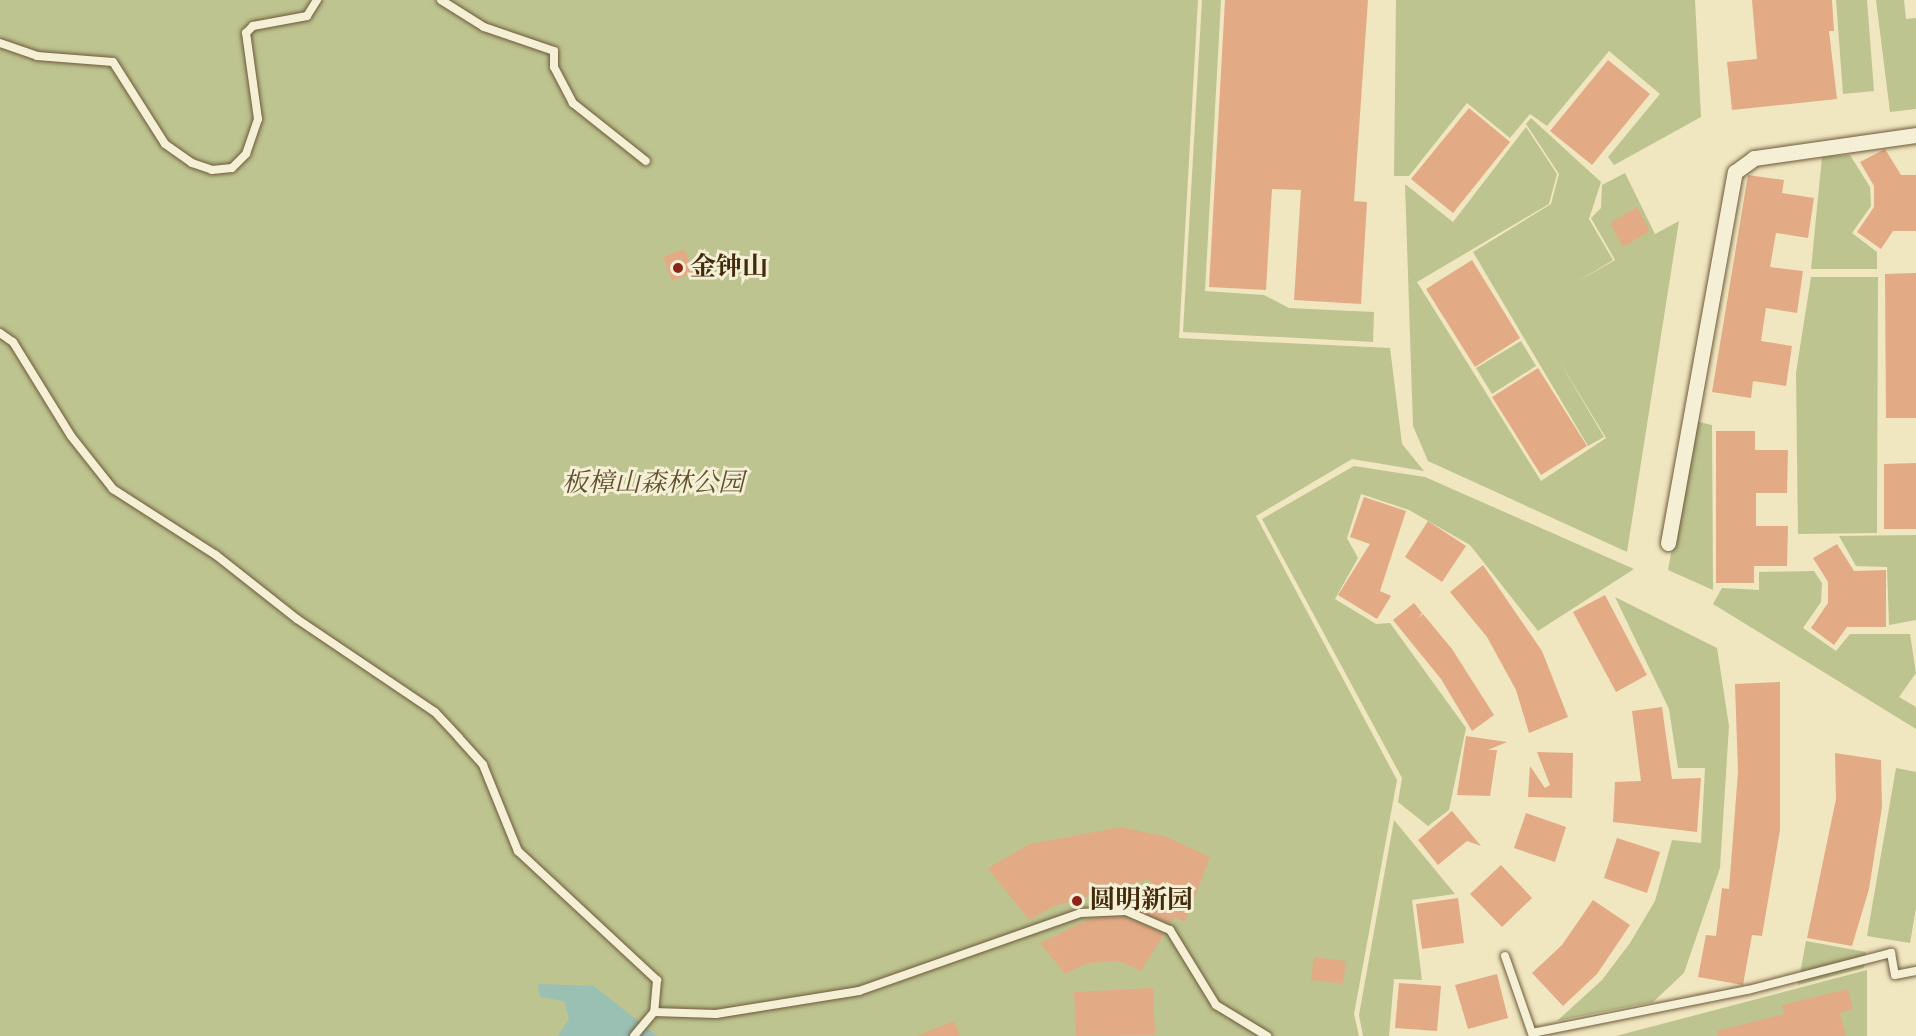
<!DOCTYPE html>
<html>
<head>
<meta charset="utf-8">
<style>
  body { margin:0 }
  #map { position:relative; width:1916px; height:1036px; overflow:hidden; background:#f0e6c0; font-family:"IM FELL Double Pica","Noto Serif SC",serif }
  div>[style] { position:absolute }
  .green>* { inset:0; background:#bdc490 }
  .water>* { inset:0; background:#9abfb3 }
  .building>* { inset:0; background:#e2ab86 }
  .roads { filter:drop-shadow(0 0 2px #6e5a3a) drop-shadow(0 0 2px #6e5a3a) }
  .lane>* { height:8px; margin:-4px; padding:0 4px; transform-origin:4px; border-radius:4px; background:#f5efd6 }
  .street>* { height:15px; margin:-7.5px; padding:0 7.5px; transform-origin:7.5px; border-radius:7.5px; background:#f5efd6 }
  .dots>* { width:16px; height:16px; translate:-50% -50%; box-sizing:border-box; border:3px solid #f5efd6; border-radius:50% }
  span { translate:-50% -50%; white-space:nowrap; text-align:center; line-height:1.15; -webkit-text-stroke:6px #f5efd6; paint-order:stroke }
  .poi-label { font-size:26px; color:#422b0d; font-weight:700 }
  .left { translate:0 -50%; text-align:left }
  .park-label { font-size:26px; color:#61512e; font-style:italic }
</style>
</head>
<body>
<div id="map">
  <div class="green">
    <i style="clip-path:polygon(0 0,1198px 0,1179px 338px,1390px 348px,1402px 444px,1424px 471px,1352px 459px,1256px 516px,1397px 780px,1354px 1014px,1359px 1036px,0 1036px)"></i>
    <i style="clip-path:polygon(1202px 0,1221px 0,1205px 291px,1264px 295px,1289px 308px,1374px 312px,1373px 342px,1183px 332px)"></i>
    <i style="clip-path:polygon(1396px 0,1695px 0,1701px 117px,1614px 165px,1608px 157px,1660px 94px,1609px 51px,1547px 126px,1530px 114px,1510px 138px,1467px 103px,1409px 176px,1394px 176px)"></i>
    <i style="clip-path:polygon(1836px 0,1867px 0,1874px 91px,1843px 94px)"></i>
    <i style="clip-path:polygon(1876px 0,1904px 0,1906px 19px,1916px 18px,1916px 109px,1890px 112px)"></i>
    <i style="clip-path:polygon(1531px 118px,1601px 182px,1589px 219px,1613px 260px,1577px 282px,1615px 260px,1591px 218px,1601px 208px,1602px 185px,1625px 173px,1655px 234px,1679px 221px,1627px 552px,1428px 461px,1413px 426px,1405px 184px,1453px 222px,1526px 127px,1557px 174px,1549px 204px,1417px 282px,1541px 481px,1606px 438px,1557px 357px,1604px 437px,1588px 446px,1473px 252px,1551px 204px,1559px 174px,1526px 124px)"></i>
    <i style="clip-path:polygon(1850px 155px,1870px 187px,1871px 206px,1852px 233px,1877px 252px,1877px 269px,1811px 269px,1822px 157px)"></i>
    <i style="clip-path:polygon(1811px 277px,1878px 277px,1877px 533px,1798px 534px,1796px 373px)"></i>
    <i style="clip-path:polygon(1521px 341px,1536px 366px,1492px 394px,1476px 368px)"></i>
    <i style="clip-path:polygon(1695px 421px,1712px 425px,1713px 590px,1668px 570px)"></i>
    <i style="clip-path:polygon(1354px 466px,1425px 477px,1634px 569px,1538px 631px,1470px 545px,1409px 510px,1361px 494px,1347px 538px,1358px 558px,1335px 599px,1376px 624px,1390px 623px,1466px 728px,1449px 810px,1428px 826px,1398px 802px,1402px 778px,1262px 519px)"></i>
    <i style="clip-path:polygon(1916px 535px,1916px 620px,1889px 625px,1887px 567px,1856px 566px,1839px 536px)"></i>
    <i style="clip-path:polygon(1814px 571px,1822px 583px,1821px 602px,1803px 628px,1836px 651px,1850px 634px,1910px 634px,1916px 673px,1899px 697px,1916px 707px,1916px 729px,1713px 604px,1722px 588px,1759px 590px,1759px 572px)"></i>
    <i style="clip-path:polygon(1615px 597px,1717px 648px,1729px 726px,1720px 868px,1684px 973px,1653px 1002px,1557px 1021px,1602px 980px,1630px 943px,1655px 901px,1672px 840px,1701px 843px,1705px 768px,1678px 768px,1669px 709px)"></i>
    <i style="clip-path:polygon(1896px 768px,1916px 772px,1916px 908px,1910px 943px,1867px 936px)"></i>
    <i style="clip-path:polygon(1394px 820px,1455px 894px,1412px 900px,1422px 980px,1394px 979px,1389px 1036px,1363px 1036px,1359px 1015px)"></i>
    <i style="clip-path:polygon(1806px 941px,1866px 952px,1864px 968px,1798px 985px)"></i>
    <i style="clip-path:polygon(1867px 970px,1867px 1036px,1616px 1036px)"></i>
  </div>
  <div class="water">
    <i style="clip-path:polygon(538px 984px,594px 986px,657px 1036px,558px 1036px,569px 1019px,564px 1001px,540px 997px)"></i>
  </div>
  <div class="building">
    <i style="clip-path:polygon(1225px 0,1368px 0,1354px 201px,1367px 202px,1361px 304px,1294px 300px,1301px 190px,1272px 189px,1266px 290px,1209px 287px)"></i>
    <i style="clip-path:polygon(1752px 0,1832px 0,1834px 31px,1829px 31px,1837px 99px,1732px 110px,1727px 62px,1757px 59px)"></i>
    <i style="clip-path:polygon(1608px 60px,1650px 94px,1592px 165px,1550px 131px)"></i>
    <i style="clip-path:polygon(1469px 108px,1510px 142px,1453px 213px,1411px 179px)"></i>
    <i style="clip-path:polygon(1885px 149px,1901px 175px,1916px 175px,1916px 231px,1893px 231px,1881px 249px,1857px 232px,1874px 207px,1874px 186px,1860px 162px)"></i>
    <i style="clip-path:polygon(1748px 175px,1784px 180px,1782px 193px,1814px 198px,1808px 238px,1776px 233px,1770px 267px,1803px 271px,1797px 313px,1766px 308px,1761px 341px,1792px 346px,1786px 386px,1753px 381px,1751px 398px,1712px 392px)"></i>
    <i style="clip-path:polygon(1637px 207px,1650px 231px,1623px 247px,1610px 223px)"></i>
    <i style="clip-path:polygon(684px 249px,694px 272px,672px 281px,663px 257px)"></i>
    <i style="clip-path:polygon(1472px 260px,1520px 338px,1475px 367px,1426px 289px)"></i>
    <i style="clip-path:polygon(1916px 273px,1916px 418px,1886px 418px,1885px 274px)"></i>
    <i style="clip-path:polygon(1538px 368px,1587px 446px,1541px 475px,1492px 397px)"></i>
    <i style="clip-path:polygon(1716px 431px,1755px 431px,1755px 450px,1788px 450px,1787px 493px,1756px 493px,1756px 526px,1788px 526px,1787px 566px,1754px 566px,1754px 583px,1716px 583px)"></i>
    <i style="clip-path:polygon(1916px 463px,1916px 529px,1884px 529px,1884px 464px)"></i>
    <i style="clip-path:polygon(1364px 497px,1406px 511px,1380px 591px,1391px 596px,1377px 619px,1338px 595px,1370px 544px,1350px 537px)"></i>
    <i style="clip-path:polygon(1428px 521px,1466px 546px,1442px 582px,1405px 557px)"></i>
    <i style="clip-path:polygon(1837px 544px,1854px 571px,1886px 570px,1886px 627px,1847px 627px,1834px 645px,1811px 628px,1828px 603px,1828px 582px,1813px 558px)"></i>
    <i style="clip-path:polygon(1483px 565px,1542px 651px,1568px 717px,1529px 733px,1516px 690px,1487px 637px,1450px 592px)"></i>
    <i style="clip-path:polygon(1605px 595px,1647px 675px,1616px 692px,1573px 612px)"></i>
    <i style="clip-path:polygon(1414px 603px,1422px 613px,1418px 618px,1423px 614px,1452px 649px,1494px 715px,1472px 731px,1441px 679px,1393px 620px)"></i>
    <i style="clip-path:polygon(1780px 682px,1780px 830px,1762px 936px,1752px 935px,1743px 985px,1698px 977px,1706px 935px,1716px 936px,1722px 888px,1729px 889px,1738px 772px,1735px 684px)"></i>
    <i style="clip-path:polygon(1662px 707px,1672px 779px,1701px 778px,1697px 832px,1613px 822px,1615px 782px,1641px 781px,1632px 711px)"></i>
    <i style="clip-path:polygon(1466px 736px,1507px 742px,1488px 750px,1497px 750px,1490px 796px,1457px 795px)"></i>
    <i style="clip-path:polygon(1537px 752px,1573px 753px,1572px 798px,1528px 797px,1530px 766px,1545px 788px,1550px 785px)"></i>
    <i style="clip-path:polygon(1835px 753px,1881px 760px,1882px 807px,1869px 889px,1852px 946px,1807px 938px,1836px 799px)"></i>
    <i style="clip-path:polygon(1452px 811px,1481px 846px,1467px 841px,1438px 865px,1418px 840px)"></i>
    <i style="clip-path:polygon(1526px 813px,1566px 827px,1555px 862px,1514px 848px)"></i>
    <i style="clip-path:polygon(1121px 827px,1167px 837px,1210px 857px,1185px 922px,1174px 917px,1170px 923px,1115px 905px,1152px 887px,1149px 879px,1054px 906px,1029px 920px,988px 868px,1030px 844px)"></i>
    <i style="clip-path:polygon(1617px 838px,1660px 852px,1647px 893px,1604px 878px)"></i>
    <i style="clip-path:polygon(1501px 865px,1532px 898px,1502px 927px,1470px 894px)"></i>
    <i style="clip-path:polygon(1458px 898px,1464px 943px,1422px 949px,1416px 904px)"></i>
    <i style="clip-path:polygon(1593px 900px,1630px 925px,1597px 974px,1563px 1006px,1532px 973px,1562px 945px)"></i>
    <i style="clip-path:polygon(1125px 917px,1164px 934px,1141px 971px,1119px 961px,1088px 963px,1065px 974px,1040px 943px,1089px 919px)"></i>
    <i style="clip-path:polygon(1314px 957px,1346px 961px,1343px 984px,1311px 980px)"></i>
    <i style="clip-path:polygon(1497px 974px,1508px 1018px,1468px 1029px,1455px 985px)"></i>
    <i style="clip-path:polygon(1399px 983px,1441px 986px,1437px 1031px,1395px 1028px)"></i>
    <i style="clip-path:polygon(1153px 988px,1155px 1035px,1076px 1036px,1074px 992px)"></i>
    <i style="clip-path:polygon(1848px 989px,1853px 1009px,1840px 1013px,1846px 1036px,1718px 1036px,1717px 1031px,1784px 1014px,1782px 1005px)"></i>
    <i style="clip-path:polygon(954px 1021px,960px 1036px,918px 1036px,918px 1035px)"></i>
  </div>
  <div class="roads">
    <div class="lane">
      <i style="left:441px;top:0;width:51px;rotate:32.1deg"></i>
      <i style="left:484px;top:27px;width:74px;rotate:18.9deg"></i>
      <i style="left:554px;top:51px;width:16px;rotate:90deg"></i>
      <i style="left:554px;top:67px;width:41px;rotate:62.2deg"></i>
      <i style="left:573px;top:103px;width:93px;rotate:38.5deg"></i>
      <i style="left:0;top:43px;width:39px;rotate:19deg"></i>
      <i style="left:37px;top:56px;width:76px;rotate:4.5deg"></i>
      <i style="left:113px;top:62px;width:97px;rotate:57.6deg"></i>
      <i style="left:165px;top:144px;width:33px;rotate:35deg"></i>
      <i style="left:192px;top:163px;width:21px;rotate:19deg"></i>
      <i style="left:212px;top:170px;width:20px;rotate:-6deg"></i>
      <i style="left:232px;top:168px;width:20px;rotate:-45deg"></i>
      <i style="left:246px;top:154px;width:37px;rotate:-71deg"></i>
      <i style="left:258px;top:119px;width:87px;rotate:-97.9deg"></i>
      <i style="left:246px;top:33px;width:10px;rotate:-45deg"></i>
      <i style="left:253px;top:26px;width:55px;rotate:-10.5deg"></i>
      <i style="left:307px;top:16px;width:19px;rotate:-58deg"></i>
      <i style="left:0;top:333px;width:16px;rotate:35deg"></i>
      <i style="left:13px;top:342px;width:110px;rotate:58.3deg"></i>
      <i style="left:71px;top:436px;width:68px;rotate:51.6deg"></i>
      <i style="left:113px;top:489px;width:122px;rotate:32.7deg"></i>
      <i style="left:216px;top:555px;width:103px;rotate:38.3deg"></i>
      <i style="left:297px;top:619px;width:166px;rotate:34deg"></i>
      <i style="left:435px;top:712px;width:35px;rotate:47deg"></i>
      <i style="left:459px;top:738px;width:36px;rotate:48deg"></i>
      <i style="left:483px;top:765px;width:93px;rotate:67.9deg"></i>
      <i style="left:518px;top:851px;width:190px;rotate:42.9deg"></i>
      <i style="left:657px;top:980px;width:32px;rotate:95deg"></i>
      <i style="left:654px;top:1012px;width:31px;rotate:130deg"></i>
      <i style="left:1505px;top:956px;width:82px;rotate:70.7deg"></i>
      <i style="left:1532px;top:1033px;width:220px;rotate:-11.3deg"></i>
      <i style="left:1748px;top:990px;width:148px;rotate:-14.5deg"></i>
      <i style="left:1891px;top:953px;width:22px;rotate:80deg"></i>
      <i style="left:1895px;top:975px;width:21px;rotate:-11deg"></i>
      <i style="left:654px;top:1012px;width:62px;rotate:1.8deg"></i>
      <i style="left:716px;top:1014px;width:145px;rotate:-9.1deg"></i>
      <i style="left:859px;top:991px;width:234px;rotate:-19.4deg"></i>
      <i style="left:1080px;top:913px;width:46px;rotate:-2.5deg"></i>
      <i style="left:1126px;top:911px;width:48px;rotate:23.4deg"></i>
      <i style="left:1170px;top:930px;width:88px;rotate:58.5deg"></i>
      <i style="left:1216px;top:1005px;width:60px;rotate:31.3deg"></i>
    </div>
    <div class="street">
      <i style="left:1668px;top:543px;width:377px;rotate:-79.8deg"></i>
      <i style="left:1735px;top:172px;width:24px;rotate:-36deg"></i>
      <i style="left:1754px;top:158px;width:164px;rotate:-8.1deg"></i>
    </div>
  </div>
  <div class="dots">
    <i style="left:678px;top:268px;background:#8f2418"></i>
    <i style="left:1077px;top:901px;background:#8f2418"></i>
  </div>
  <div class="poi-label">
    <span class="left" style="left:690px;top:268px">金钟山</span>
    <span class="left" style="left:1089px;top:901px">圆明新园</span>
  </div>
  <div class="park-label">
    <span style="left:653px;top:484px">板樟山森林公园</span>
  </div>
</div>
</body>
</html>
